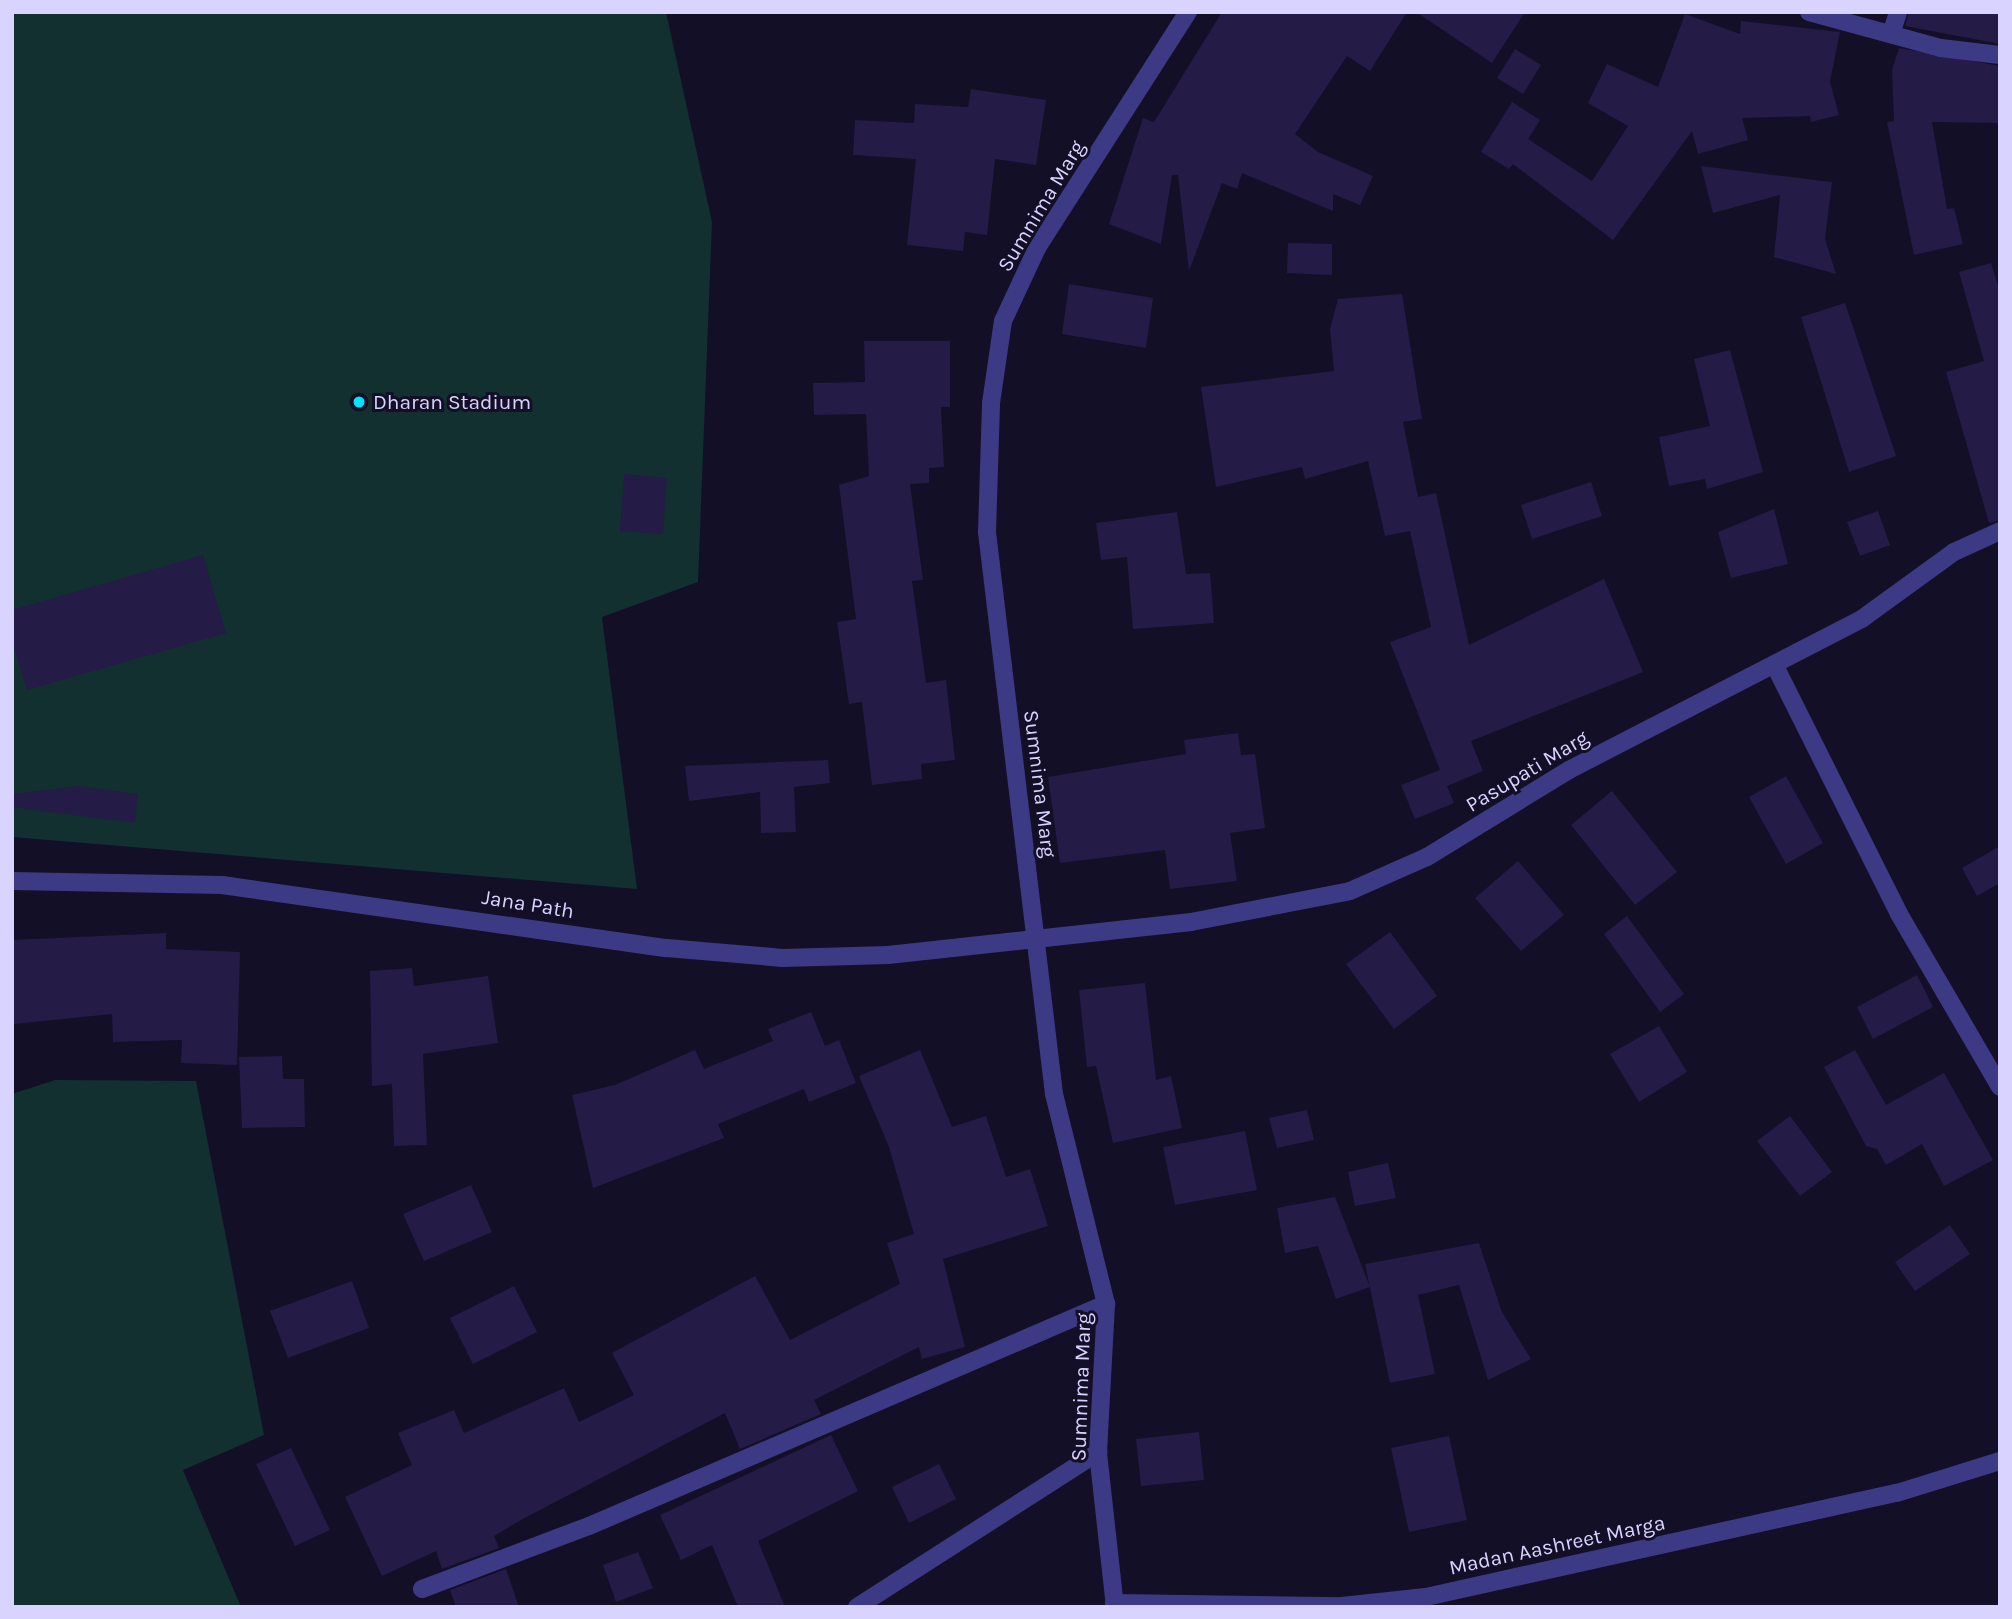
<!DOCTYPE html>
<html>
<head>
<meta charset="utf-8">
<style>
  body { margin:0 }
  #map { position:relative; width:2012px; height:1619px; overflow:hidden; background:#130f26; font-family:Karla,sans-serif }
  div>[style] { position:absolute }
  .green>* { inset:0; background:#12302f }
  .building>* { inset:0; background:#241b47 }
  .minor>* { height:18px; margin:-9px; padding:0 9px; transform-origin:9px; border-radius:9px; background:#3d3a85 }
  .dots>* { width:19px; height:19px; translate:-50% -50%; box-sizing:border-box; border:4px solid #130f26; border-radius:50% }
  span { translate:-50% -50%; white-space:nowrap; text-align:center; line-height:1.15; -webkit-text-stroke:6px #130f26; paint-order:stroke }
  .street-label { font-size:21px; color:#d9d4ff }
  .poi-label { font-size:21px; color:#d9d4ff }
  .left { translate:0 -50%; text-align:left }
  .frame { position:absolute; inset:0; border:14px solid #d9d4ff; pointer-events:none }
</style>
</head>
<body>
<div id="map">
  <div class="green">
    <i style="clip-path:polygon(12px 12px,666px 12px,712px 222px,698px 582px,602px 617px,637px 889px,12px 837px)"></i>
    <i style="clip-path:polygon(55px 1080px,196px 1081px,264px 1435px,183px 1470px,241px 1607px,16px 1607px,12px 1601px,12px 1094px)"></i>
  </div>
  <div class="building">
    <i style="clip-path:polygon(1222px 12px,1407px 12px,1370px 71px,1347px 56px,1295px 134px,1318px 152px,1373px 176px,1360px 205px,1333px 194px,1333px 211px,1242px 173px,1237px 189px,1222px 183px,1189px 271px,1178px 175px,1172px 175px,1161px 244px,1109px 224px,1143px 118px,1154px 122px)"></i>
    <i style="clip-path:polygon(1416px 12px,1525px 12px,1492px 63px)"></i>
    <i style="clip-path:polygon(1909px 12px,2000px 12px,2000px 44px,1905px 26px)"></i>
    <i style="clip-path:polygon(1685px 14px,1740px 34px,1741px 21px,1840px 32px,1830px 82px,1839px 115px,1811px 122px,1810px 116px,1742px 118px,1748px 140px,1698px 154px,1692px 131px,1613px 240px,1513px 164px,1509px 169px,1481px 152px,1512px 102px,1540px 120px,1528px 139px,1592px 181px,1628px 126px,1588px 103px,1607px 64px,1658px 87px)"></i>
    <i style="clip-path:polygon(1899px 48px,2000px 66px,2000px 123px,1932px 122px,1947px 209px,1954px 208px,1963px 244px,1914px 255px,1887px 122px,1894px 121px,1892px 70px)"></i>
    <i style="clip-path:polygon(1515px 49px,1541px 65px,1523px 94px,1497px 78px)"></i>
    <i style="clip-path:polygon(971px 89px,1046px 100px,1036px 165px,995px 159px,987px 235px,965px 232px,963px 251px,907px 245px,916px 159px,853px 155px,855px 120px,914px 123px,915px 104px,968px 107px)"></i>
    <i style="clip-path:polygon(1701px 166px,1832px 182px,1825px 239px,1836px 274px,1774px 257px,1780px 195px,1713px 213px)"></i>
    <i style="clip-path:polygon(1288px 243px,1332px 244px,1332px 275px,1287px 273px)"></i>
    <i style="clip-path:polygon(1991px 263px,2000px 292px,2000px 520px,1989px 523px,1946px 372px,1984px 361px,1959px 272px)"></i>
    <i style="clip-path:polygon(1069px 284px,1153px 298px,1146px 348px,1062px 334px)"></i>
    <i style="clip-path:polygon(1402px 294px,1422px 419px,1403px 422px,1418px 497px,1436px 493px,1469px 645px,1604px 579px,1643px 672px,1471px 741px,1483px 771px,1447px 786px,1454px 803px,1415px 819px,1401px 785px,1440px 770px,1390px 642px,1431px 627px,1410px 531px,1385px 536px,1368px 461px,1305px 479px,1302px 467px,1216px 487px,1201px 387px,1334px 371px,1330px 329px,1338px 299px)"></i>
    <i style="clip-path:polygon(1845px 303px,1896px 456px,1849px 472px,1801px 317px)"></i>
    <i style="clip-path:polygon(864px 341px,950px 341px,950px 407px,941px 407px,944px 467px,929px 468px,929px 483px,910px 484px,923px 580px,912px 581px,926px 683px,946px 680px,955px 760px,921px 764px,922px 779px,872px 785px,862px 702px,849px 704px,837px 622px,856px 619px,839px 485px,869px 476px,866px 414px,814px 415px,813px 383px,865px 382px)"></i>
    <i style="clip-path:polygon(1730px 350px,1763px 472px,1707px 489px,1705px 479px,1669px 486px,1659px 437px,1710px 426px,1694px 359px)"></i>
    <i style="clip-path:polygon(624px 474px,667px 478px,663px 534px,620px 531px)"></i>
    <i style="clip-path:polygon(1591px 482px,1602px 516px,1532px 539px,1521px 505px)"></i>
    <i style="clip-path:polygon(1774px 509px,1788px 564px,1731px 578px,1718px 532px)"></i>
    <i style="clip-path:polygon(1878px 511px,1890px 545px,1860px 556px,1847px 522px)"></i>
    <i style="clip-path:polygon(1177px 512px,1186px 574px,1210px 573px,1214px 623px,1133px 629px,1127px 557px,1101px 560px,1096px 523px)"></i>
    <i style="clip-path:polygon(203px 555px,226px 633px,27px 690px,12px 640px,12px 610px)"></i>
    <i style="clip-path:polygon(1238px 733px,1241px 755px,1255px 754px,1265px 828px,1230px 833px,1237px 881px,1170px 889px,1165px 850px,1060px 863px,1048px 777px,1186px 754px,1184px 740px)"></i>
    <i style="clip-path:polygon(828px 760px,830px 783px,794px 787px,796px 832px,761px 833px,760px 792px,689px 801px,685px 766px)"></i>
    <i style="clip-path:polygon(1786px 776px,1823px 843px,1786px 864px,1749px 797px)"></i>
    <i style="clip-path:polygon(79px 786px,138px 794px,135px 823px,12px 807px,12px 794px)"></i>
    <i style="clip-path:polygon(1612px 791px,1677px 872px,1635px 905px,1571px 825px)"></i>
    <i style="clip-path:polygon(2000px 846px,2000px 883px,1977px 896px,1962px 868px)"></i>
    <i style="clip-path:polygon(1518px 861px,1564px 915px,1521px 951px,1475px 898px)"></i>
    <i style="clip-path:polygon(1627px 916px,1684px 994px,1660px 1012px,1604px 934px)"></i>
    <i style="clip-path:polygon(1390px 932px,1437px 996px,1394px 1029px,1346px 964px)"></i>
    <i style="clip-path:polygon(166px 933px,166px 949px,240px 952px,237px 1065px,181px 1063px,182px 1040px,113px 1042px,112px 1014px,14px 1024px,12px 940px)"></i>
    <i style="clip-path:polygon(412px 968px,414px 986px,488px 976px,498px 1043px,423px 1054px,427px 1145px,394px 1146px,392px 1084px,372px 1086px,370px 971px)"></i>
    <i style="clip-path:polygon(1917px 975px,1933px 1007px,1873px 1039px,1857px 1007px)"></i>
    <i style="clip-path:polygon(1145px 983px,1156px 1080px,1171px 1076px,1182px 1128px,1113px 1143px,1096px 1066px,1087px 1067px,1079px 990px)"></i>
    <i style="clip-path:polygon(811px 1012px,825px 1046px,839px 1040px,856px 1083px,809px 1102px,804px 1089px,718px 1124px,724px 1138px,593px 1188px,572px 1095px,615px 1085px,695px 1050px,704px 1069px,773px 1041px,768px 1029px)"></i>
    <i style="clip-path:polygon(1659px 1026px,1687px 1072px,1639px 1102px,1610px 1054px)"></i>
    <i style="clip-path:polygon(920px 1050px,952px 1127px,986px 1116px,1006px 1177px,1030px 1169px,1048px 1226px,943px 1259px,965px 1347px,922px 1359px,919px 1347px,814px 1400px,821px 1414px,740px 1449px,725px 1413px,519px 1521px,494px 1536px,499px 1548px,442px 1569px,436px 1551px,382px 1576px,345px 1497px,412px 1465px,398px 1433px,454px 1410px,464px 1433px,564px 1388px,579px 1422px,634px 1395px,612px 1353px,755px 1276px,790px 1340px,900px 1284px,887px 1243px,914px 1234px,889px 1147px,859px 1076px)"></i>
    <i style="clip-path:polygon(1855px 1050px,1886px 1105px,1944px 1073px,1993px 1160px,1944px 1186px,1922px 1144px,1886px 1165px,1877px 1149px,1866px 1146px,1824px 1067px)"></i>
    <i style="clip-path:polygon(282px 1056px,283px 1079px,304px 1079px,305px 1127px,242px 1128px,239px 1057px)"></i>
    <i style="clip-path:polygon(1307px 1110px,1314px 1140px,1277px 1148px,1269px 1118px)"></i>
    <i style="clip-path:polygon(1790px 1116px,1832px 1172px,1800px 1196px,1757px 1141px)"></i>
    <i style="clip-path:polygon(1245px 1131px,1257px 1190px,1175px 1205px,1163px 1147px)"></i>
    <i style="clip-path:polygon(1388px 1163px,1396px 1198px,1355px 1206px,1348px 1172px)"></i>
    <i style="clip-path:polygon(471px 1185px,492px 1232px,424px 1261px,403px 1214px)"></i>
    <i style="clip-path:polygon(1335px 1197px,1370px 1287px,1336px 1299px,1318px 1246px,1285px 1253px,1277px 1208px)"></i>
    <i style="clip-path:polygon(1950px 1225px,1970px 1254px,1915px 1291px,1895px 1262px)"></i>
    <i style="clip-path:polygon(1479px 1243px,1502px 1312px,1531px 1359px,1488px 1380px,1459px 1285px,1418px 1295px,1435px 1374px,1390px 1383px,1365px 1264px)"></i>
    <i style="clip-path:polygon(352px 1281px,369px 1328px,288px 1358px,270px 1311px)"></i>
    <i style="clip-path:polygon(514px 1286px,537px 1332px,473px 1364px,450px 1318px)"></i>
    <i style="clip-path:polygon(1199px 1432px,1204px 1480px,1141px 1486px,1136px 1439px)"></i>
    <i style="clip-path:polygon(831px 1435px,858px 1491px,758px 1541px,785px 1607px,738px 1607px,712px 1545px,681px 1560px,660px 1515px)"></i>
    <i style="clip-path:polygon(1449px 1436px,1467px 1520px,1409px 1532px,1391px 1448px)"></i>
    <i style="clip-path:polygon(291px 1448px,330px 1530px,295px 1546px,256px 1464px)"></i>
    <i style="clip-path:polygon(939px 1464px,956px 1499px,909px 1523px,892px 1487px)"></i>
    <i style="clip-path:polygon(638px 1552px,653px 1588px,616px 1602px,603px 1565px)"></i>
    <i style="clip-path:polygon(506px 1569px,519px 1607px,456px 1607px,450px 1590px)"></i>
  </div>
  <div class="minor">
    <i style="left:1809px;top:12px;width:137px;rotate:15.3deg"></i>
    <i style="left:1941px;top:48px;width:59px;rotate:6.8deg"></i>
    <i style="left:1892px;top:31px;width:20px;rotate:-72deg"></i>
    <i style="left:1775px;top:666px;width:277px;rotate:63.4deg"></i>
    <i style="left:1899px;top:914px;width:200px;rotate:59.7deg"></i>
    <i style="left:12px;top:881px;width:210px;rotate:1.1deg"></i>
    <i style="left:222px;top:885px;width:449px;rotate:8.1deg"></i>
    <i style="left:667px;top:948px;width:116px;rotate:4.9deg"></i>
    <i style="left:783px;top:958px;width:105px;rotate:-1.6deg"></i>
    <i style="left:888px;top:955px;width:305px;rotate:-6.2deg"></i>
    <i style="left:1191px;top:922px;width:162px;rotate:-11deg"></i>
    <i style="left:1350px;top:891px;width:84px;rotate:-23.8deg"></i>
    <i style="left:1427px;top:857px;width:167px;rotate:-31.5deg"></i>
    <i style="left:1569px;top:770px;width:331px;rotate:-27.3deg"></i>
    <i style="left:1863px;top:618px;width:112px;rotate:-36deg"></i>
    <i style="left:1954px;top:552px;width:51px;rotate:-24.5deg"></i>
    <i style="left:422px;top:1589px;width:178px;rotate:-20.7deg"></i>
    <i style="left:589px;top:1526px;width:563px;rotate:-23.24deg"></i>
    <i style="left:1114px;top:1603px;width:228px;rotate:0.8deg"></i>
    <i style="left:1342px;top:1606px;width:84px;rotate:-6.1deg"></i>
    <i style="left:1426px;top:1597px;width:482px;rotate:-12.5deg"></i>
    <i style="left:1897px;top:1493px;width:108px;rotate:-17.3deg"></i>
    <i style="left:857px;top:1607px;width:287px;rotate:-32.7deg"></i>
    <i style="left:1115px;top:1607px;width:156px;rotate:-96.3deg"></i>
    <i style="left:1098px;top:1452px;width:148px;rotate:-86.9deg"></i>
    <i style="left:1106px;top:1304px;width:216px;rotate:-103.9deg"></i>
    <i style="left:1054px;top:1094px;width:566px;rotate:-96.8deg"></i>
    <i style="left:987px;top:532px;width:129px;rotate:-88.2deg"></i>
    <i style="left:991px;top:403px;width:83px;rotate:-81.7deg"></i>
    <i style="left:1003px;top:321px;width:81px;rotate:-65deg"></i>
    <i style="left:1037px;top:248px;width:280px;rotate:-57.4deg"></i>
  </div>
  <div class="dots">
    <i style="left:359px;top:402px;background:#00e5ff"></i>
  </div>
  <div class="street-label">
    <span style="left:1041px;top:206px;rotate:-59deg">Sumnima Marg</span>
    <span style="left:1527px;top:771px;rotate:-31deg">Pasupati Marg</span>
    <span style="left:1040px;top:784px;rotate:83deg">Sumnima Marg</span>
    <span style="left:528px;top:904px;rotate:9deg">Jana Path</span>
    <span style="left:1081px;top:1387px;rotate:-88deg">Sumnima Marg</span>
    <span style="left:1557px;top:1545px;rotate:-12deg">Madan Aashreet Marga</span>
  </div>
  <div class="poi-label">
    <span class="left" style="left:373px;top:402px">Dharan Stadium</span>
  </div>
  <div class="frame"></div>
</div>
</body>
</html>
